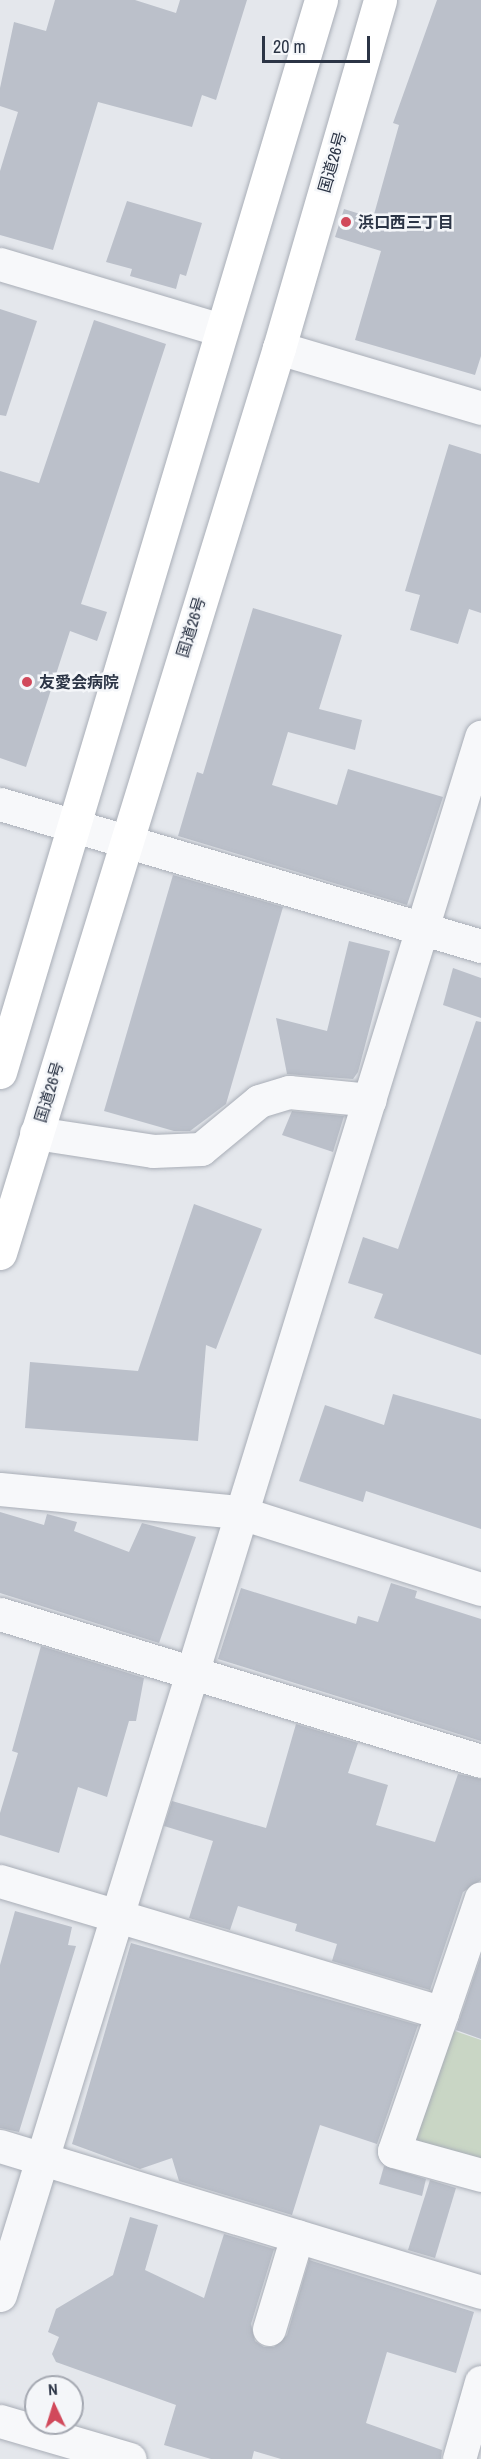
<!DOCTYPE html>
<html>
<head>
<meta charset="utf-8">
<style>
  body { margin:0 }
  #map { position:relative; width:481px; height:2459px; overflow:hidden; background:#e4e7ec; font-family:"Archivo Narrow","Noto Sans JP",sans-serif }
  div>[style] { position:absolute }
  .green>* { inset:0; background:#c9d6c5 }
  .building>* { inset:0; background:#bbc0ca }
  .roads { filter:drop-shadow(0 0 2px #a9aeb7) drop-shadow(0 0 2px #a9aeb7) }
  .minor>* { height:33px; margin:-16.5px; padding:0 16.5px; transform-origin:16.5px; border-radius:16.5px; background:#f7f8fa }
  .tertiary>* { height:33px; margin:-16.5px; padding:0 16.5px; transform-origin:16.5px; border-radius:16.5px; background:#f7f8fa }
  .trunk>* { height:33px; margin:-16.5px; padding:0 16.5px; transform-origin:16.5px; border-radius:16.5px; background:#fff }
  .dots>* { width:16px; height:16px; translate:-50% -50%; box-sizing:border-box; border:3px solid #f4f6f9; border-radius:50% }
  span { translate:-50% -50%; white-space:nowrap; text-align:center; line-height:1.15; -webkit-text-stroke:5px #f4f6f9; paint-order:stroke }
  .street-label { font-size:16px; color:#2b3445 }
  .poi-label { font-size:16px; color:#2b3445; font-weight:700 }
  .left { translate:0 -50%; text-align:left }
  .north { position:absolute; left:24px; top:2375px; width:60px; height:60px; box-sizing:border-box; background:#f4f6f9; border:2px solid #a4a8b1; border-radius:50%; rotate:356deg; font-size:16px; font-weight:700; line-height:24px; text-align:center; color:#2b3445 }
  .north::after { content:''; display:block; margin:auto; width:21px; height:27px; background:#d1495b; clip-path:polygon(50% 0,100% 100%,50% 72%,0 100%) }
  .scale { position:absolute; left:262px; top:36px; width:108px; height:27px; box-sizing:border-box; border:3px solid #2b3445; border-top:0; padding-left:8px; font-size:18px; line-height:21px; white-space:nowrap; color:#2b3445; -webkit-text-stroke:4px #f4f6f9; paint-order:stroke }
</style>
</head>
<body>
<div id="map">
  <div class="green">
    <i style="clip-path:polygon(449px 2029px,481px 2040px,481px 2169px,406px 2147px)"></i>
  </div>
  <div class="building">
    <i style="clip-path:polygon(55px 0,135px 0,176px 13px,180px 0,247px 0,216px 100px,202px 95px,192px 127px,98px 102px,53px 250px,0 235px,0 171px,18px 112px,0 106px,0 88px,14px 22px,46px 31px)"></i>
    <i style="clip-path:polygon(437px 0,481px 0,481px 356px,475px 375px,355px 340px,381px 251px,335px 237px,344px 209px,373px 218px,399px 125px,393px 123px)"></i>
    <i style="clip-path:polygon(127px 201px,202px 223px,186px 276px,180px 274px,176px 289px,130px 276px,132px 269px,106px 262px)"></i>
    <i style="clip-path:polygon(0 309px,37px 321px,6px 416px,0 415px)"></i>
    <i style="clip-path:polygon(94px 320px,166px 344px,81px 604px,107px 612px,97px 641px,70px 631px,26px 767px,0 758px,0 471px,39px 483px)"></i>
    <i style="clip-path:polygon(449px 444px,481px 454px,481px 613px,469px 609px,458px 644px,410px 630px,420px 595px,405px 591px)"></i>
    <i style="clip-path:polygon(253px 608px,342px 635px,319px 709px,362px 720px,355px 750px,288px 732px,272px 785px,337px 805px,348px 769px,443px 797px,407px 905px,178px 836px,197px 772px,203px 774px)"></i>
    <i style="clip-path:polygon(173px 875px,283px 907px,226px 1104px,190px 1131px,174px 1131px,104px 1111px)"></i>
    <i style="clip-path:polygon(349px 941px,390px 951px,358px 1072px,353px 1079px,287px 1074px,276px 1018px,327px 1031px)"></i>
    <i style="clip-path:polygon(453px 968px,481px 978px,481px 1018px,443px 1005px)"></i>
    <i style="clip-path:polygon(476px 1021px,481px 1022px,481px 1355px,374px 1318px,383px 1294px,348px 1283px,363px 1237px,398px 1249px)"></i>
    <i style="clip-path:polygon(292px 1111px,344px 1116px,333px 1152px,282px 1135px)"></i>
    <i style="clip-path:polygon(194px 1204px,262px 1229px,216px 1349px,206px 1345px,198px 1441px,25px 1428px,30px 1362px,138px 1371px)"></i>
    <i style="clip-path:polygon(393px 1394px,481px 1419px,481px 1529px,366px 1491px,363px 1502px,299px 1481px,325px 1405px,384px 1425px)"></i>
    <i style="clip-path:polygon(0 1512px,44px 1525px,47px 1514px,77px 1522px,74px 1531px,129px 1552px,142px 1523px,196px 1537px,159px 1643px,0 1593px)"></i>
    <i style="clip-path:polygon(391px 1583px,417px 1591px,415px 1598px,481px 1619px,481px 1741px,218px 1659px,241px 1588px,356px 1624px,358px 1616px,378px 1622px)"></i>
    <i style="clip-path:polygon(41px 1646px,144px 1678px,136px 1721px,129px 1721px,107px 1797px,78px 1787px,59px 1853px,0 1835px,0 1813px,18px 1753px,12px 1751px)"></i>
    <i style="clip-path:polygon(296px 1724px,358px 1743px,348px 1773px,388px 1785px,376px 1825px,435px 1842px,458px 1774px,481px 1779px,481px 1880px,463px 1892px,430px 1990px,332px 1961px,337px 1944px,295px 1931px,297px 1924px,238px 1906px,230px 1930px,189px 1918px,213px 1841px,164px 1826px,172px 1801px,266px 1828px)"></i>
    <i style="clip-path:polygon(15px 1911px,72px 1927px,68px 1945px,76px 1946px,19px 2132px,0 2128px,0 1965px)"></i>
    <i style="clip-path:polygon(131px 1943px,418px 2025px,377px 2144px,320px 2125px,292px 2215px,179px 2181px,172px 2158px,140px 2169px,72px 2144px)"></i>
    <i style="clip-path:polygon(481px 1956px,481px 2039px,456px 2030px)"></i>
    <i style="clip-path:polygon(384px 2166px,426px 2179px,422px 2196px,379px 2184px)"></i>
    <i style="clip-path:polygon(430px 2180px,456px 2188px,435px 2258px,408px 2250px)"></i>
    <i style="clip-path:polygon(130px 2217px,158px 2225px,145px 2270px,204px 2298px,224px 2234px,274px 2249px,251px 2324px,255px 2341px,264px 2347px,274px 2347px,287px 2335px,309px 2260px,474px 2312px,456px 2373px,387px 2352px,366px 2423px,442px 2450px,441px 2459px,281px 2459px,254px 2451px,252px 2459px,211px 2459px,164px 2445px,176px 2405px,56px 2362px,52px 2354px,59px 2337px,48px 2332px,56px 2309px,113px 2275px)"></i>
  </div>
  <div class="roads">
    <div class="minor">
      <i style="left:0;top:264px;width:231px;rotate:16.6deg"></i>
      <i style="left:279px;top:348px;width:211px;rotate:16.5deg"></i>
      <i style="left:0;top:804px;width:502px;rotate:16.45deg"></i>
      <i style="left:36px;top:1133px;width:118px;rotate:8.7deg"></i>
      <i style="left:153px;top:1151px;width:48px;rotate:-2.4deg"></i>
      <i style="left:201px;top:1149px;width:75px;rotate:-39.6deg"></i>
      <i style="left:259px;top:1101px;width:31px;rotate:-17deg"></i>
      <i style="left:289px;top:1092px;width:81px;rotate:5.6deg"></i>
      <i style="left:0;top:1614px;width:503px;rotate:16.99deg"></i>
      <i style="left:0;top:1881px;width:461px;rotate:16.6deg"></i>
      <i style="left:442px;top:2013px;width:146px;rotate:109.2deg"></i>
      <i style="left:394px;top:2151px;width:90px;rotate:15.4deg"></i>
      <i style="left:442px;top:2013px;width:121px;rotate:-71.3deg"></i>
      <i style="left:0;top:2146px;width:503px;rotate:16.88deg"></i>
      <i style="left:0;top:2295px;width:1631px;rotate:-72.84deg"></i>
      <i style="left:269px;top:2329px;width:97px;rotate:-73.2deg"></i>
      <i style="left:0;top:2421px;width:135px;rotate:16.3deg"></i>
      <i style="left:459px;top:2459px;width:80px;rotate:-74.1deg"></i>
    </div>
    <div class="tertiary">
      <i style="left:0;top:1489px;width:239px;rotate:5.5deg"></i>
      <i style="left:238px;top:1512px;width:255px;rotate:17.6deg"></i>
    </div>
    <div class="trunk">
      <i style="left:0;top:1072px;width:1119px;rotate:-73.33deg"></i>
      <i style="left:0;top:1253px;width:947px;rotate:-72.87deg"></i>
      <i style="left:279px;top:348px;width:362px;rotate:-73.8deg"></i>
    </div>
  </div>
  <div class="dots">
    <i style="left:346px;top:222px;background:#d1495b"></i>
    <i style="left:27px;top:682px;background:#d1495b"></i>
  </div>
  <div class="street-label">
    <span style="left:332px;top:162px;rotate:-74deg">国道26号</span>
    <span style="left:191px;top:627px;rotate:-73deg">国道26号</span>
    <span style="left:49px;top:1092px;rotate:-73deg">国道26号</span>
  </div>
  <div class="poi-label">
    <span class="left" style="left:358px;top:222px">浜口西三丁目</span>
    <span class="left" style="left:39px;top:682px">友愛会病院</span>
  </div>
  <div class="north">N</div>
  <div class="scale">20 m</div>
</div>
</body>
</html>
